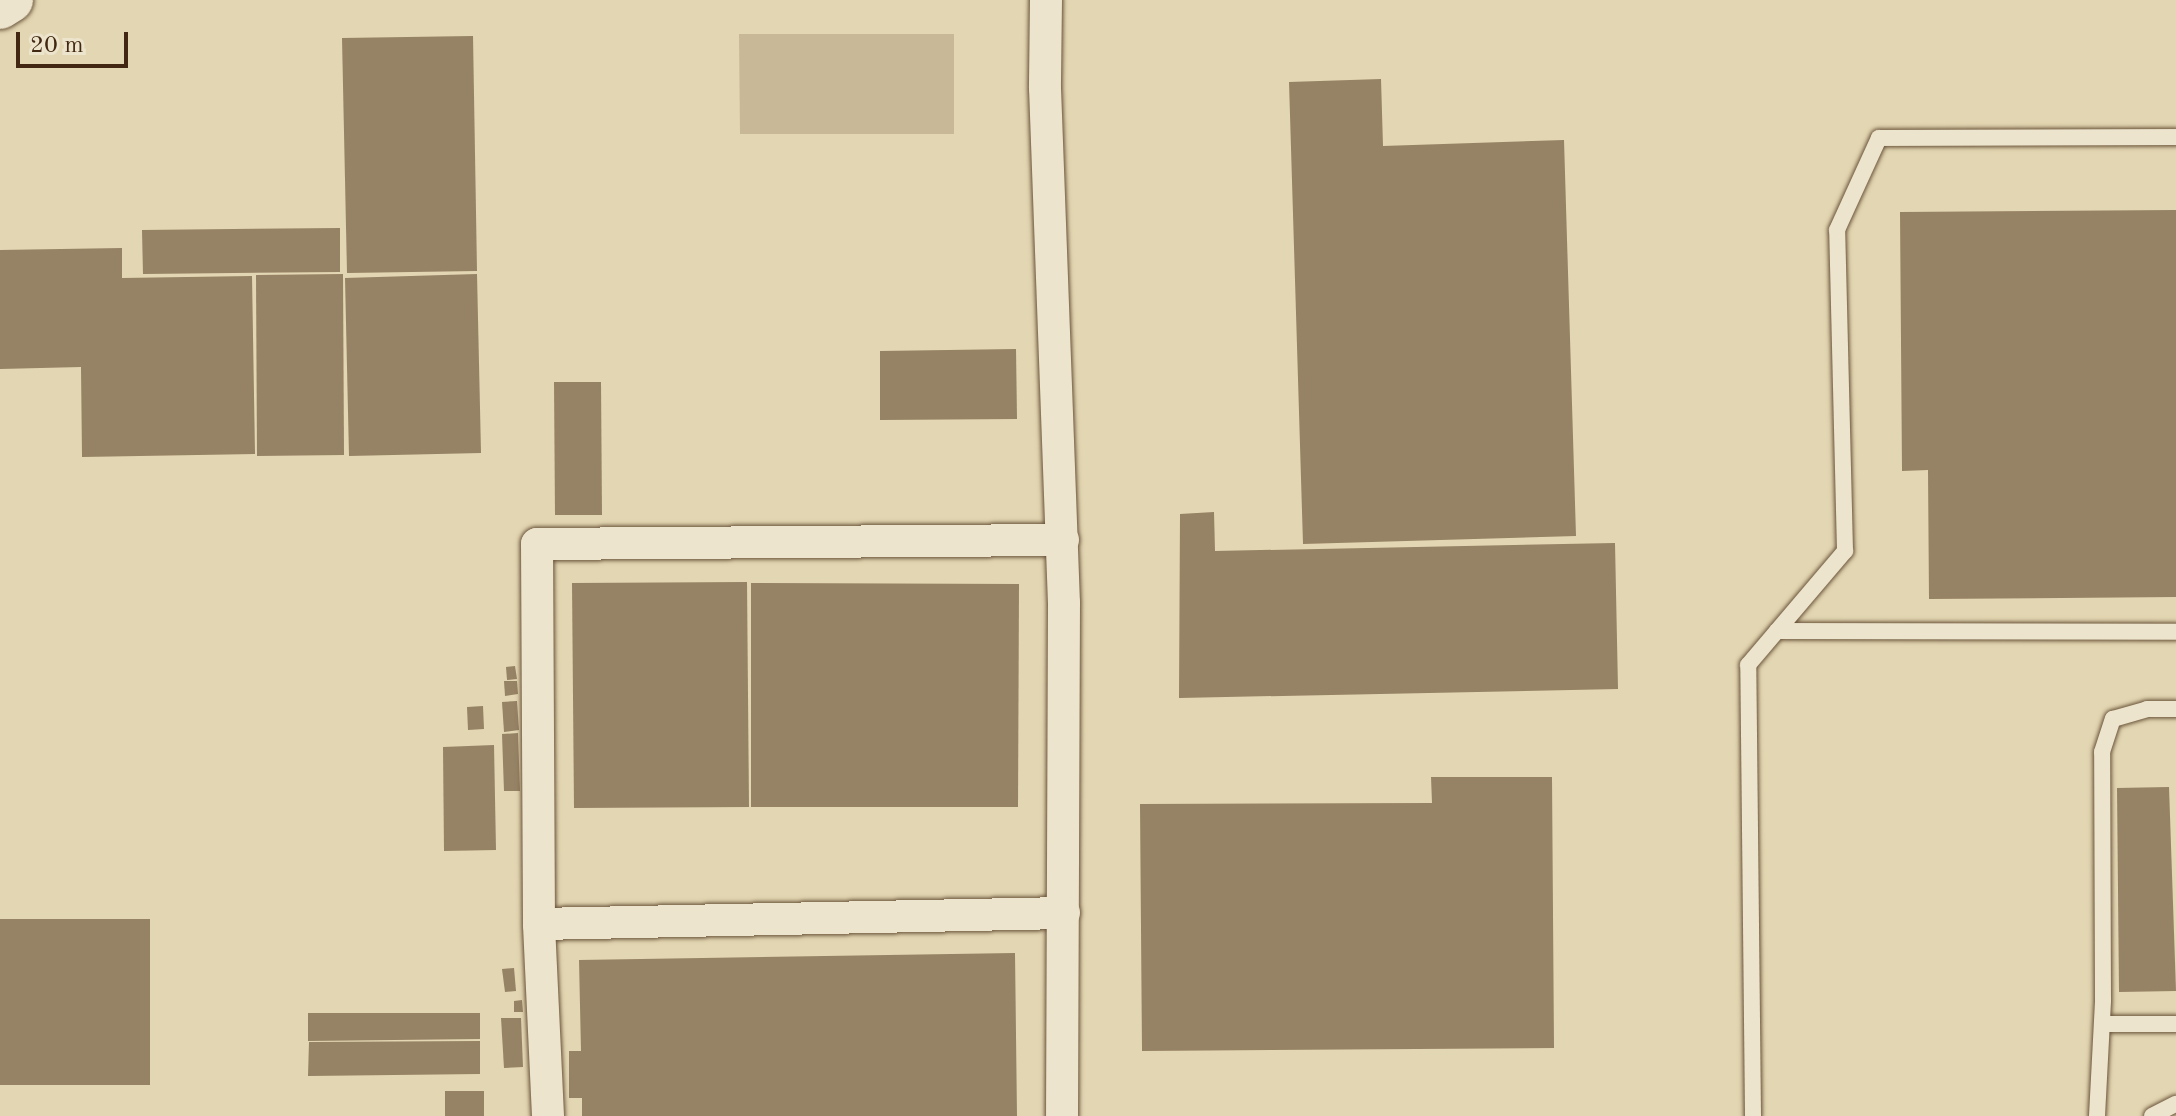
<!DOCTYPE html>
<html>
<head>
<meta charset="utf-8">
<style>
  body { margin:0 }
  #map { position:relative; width:2176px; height:1116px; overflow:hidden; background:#e3d6b2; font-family:"Old Standard TT",serif }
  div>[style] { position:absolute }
  .green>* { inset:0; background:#c8b897 }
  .building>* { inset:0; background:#968265 }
  .roads { filter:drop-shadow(0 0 2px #6a543a) drop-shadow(0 0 2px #6a543a) }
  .lane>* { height:16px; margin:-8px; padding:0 8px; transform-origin:8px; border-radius:8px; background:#ede4cd }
  .street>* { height:32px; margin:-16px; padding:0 16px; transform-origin:16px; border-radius:16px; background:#ede4cd }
  .secondary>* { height:44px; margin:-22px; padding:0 22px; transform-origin:22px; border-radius:22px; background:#ede4cd }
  span { translate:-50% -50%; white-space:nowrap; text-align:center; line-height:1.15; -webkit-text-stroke:8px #ede4cd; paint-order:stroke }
  .scale { position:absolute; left:16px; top:32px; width:112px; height:36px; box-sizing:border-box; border:4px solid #422812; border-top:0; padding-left:10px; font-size:24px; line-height:28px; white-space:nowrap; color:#422812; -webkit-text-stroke:6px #ede4cd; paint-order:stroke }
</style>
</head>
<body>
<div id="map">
  <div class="green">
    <i style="clip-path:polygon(739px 34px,954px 34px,954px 134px,740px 134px)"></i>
  </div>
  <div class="building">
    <i style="clip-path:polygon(473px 36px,477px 271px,347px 273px,342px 38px)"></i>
    <i style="clip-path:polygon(1381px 79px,1383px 146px,1564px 140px,1576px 536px,1303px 544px,1289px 82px)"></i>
    <i style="clip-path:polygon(2176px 210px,2176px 597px,1929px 599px,1928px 470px,1902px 471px,1900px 212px)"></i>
    <i style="clip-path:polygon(340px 228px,340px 272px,143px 274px,142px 230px)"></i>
    <i style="clip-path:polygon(122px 248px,122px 278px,252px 276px,255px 454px,82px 457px,81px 367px,0 369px,0 250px)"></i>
    <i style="clip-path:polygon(343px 274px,344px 455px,257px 456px,256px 275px)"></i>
    <i style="clip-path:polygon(477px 274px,481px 453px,349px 456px,345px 278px)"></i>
    <i style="clip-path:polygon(1016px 349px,1017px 419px,880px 420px,880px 351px)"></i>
    <i style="clip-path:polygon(554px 382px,601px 382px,602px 515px,555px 515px)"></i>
    <i style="clip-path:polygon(1214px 512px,1215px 551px,1615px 543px,1618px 689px,1179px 698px,1180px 514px)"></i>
    <i style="clip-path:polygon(747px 582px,749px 807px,574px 808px,572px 583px)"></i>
    <i style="clip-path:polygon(751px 583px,1019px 584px,1018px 807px,751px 807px)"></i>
    <i style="clip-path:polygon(515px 666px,517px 679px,507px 680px,506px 667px)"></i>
    <i style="clip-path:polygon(504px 681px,517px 681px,518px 694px,505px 696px)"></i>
    <i style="clip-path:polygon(517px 701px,519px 730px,504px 732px,502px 702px)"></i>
    <i style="clip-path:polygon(483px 706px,484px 729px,468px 730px,467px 707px)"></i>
    <i style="clip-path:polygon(518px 733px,520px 791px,504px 791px,502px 734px)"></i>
    <i style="clip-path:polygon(494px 745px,496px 850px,444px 851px,443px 747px)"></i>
    <i style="clip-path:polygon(1431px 777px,1552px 777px,1554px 1048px,1142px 1051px,1140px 804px,1432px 803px)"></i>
    <i style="clip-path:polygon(2169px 787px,2176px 991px,2119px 992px,2117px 788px)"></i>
    <i style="clip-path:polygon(0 919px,150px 919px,150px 1085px,0 1085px)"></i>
    <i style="clip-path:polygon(1015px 953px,1017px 1116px,582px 1116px,582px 1098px,569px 1098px,569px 1051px,581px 1051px,579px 960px)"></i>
    <i style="clip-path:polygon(514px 968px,516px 991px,505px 992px,502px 969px)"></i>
    <i style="clip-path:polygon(522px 1000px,523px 1012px,514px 1012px,514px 1001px)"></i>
    <i style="clip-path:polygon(308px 1013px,480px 1013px,480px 1039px,308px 1041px)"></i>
    <i style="clip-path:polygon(501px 1018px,521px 1018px,523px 1067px,504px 1068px)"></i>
    <i style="clip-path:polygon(480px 1041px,480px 1074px,308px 1076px,309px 1042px)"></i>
    <i style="clip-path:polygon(445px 1091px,484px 1091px,484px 1116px,445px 1116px)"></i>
  </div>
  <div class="roads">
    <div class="lane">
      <i style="left:1777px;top:631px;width:399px;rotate:0.1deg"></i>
      <i style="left:2102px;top:1024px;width:74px"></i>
      <i style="left:1753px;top:1116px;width:451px;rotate:-90.6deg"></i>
      <i style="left:1748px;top:665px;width:150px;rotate:-49.6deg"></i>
      <i style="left:1845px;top:551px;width:321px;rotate:-91.4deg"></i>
      <i style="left:1837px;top:230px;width:101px;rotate:-65.5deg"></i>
      <i style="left:1879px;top:138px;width:297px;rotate:-0.2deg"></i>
      <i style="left:2097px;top:1116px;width:116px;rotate:-87deg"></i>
      <i style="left:2103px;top:1000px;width:248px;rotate:-90.2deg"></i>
      <i style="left:2102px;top:752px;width:35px;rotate:-72deg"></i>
      <i style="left:2113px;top:719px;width:35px;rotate:-16deg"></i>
      <i style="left:2147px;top:709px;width:29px"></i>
      <i style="left:2152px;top:1116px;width:27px;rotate:-27deg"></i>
    </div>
    <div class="street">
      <i style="left:1046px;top:0;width:88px;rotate:90.7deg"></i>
      <i style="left:1045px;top:88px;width:515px;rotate:87.89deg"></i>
      <i style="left:1064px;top:603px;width:513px;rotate:90.22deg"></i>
      <i style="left:539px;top:924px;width:525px;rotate:-1.2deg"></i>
      <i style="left:548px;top:1116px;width:192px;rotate:-92.7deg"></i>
      <i style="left:539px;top:924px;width:380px;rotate:-90.3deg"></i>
      <i style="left:537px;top:544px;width:526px;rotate:-0.44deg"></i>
    </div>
    <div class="secondary">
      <i style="left:0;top:7px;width:13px;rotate:-32deg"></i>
    </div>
  </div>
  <div class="scale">20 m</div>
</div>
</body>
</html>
